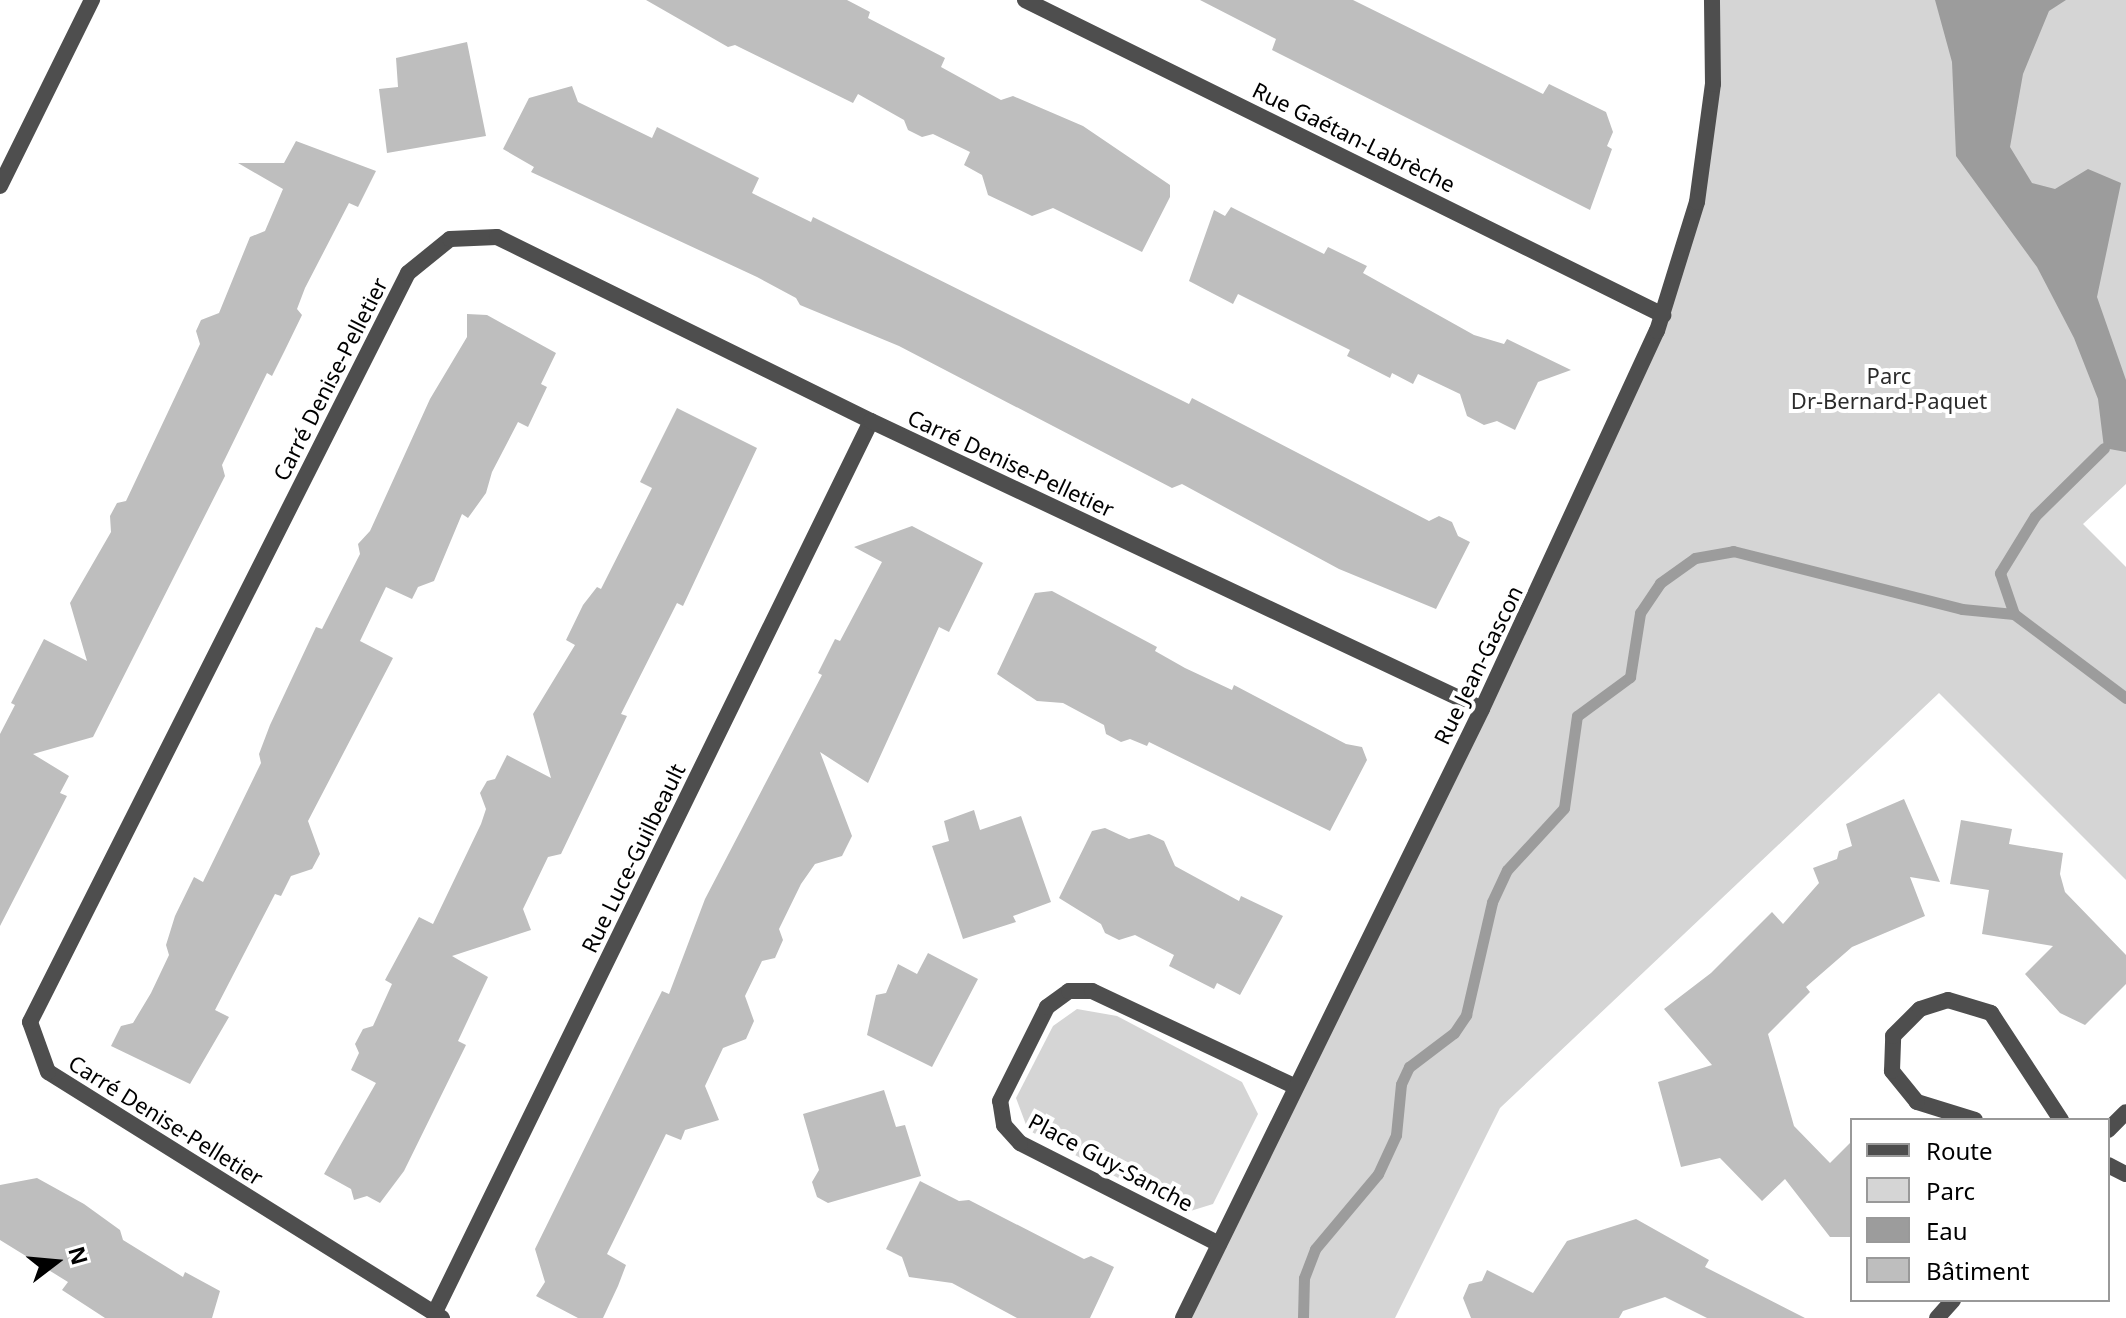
<!DOCTYPE html>
<html>
<head>
<meta charset="utf-8">
<style>
  body { margin:0 }
  #map { position:relative; width:2126px; height:1318px; overflow:hidden; background:#fff; font-family:"Noto Sans",sans-serif }
  div>[style] { position:absolute }
  .green>* { inset:0; background:#d5d5d5 }
  .water>* { inset:0; background:#9c9c9c }
  .stream>* { height:11px; margin:-5.5px; padding:0 5.5px; transform-origin:5.5px; border-radius:5.5px; background:#9c9c9c }
  .building>* { inset:0; background:#bebebe }
  .minor>* { height:16px; margin:-8px; padding:0 8px; transform-origin:8px; border-radius:8px; background:#4e4e4e }
  span { translate:-50% -50%; white-space:nowrap; text-align:center; line-height:1.15; -webkit-text-stroke:8px #fff; paint-order:stroke }
  .street-label { font-size:22px; color:#000 }
  .park-label { font-size:22px; color:#2c2c2c }
  .legend { position:absolute; left:1850px; top:1118px; width:260px; height:184px; box-sizing:border-box; background:#fff; border:2px solid #999; margin:0; padding:10px 14px; list-style:none; font-size:24px; color:#000 }
  .legend li { display:flex; align-items:center; gap:16px; height:40px }
  .legend b { width:40px; border:2px solid #999 }
  .north { position:absolute; left:16px; top:1222px; width:80px; height:80px; -webkit-text-stroke:6px #fff; paint-order:stroke; rotate:74deg; font-size:22px; font-weight:700; line-height:32px; text-align:center; color:#000 }
  .north::after { content:''; display:block; margin:auto; width:28px; height:36px; background:#000; clip-path:polygon(50% 0,100% 100%,50% 72%,0 100%) }
</style>
</head>
<body>
<div id="map">
  <div class="green">
    <i style="clip-path:polygon(1712px 0,2126px 0,2126px 484px,2083px 524px,2126px 567px,2126px 880px,1939px 693px,1500px 1108px,1395px 1318px,1181px 1318px,1628px 399px,1697px 202px)"></i>
    <i style="clip-path:polygon(1077px 1009px,1117px 1016px,1242px 1082px,1258px 1114px,1213px 1204px,1184px 1213px,1028px 1130px,1016px 1098px,1053px 1026px)"></i>
  </div>
  <div class="water">
    <i style="clip-path:polygon(1935px 0,2066px 0,2049px 11px,2023px 74px,2010px 147px,2032px 183px,2055px 189px,2088px 169px,2121px 183px,2097px 297px,2126px 380px,2126px 452px,2104px 448px,2098px 399px,2074px 338px,2037px 267px,1956px 156px,1952px 62px)"></i>
  </div>
  <div class="stream">
    <i style="left:2104px;top:448px;width:97px;rotate:135.4deg"></i>
    <i style="left:2035px;top:516px;width:67px;rotate:121.6deg"></i>
    <i style="left:2000px;top:573px;width:43px;rotate:71.1deg"></i>
    <i style="left:2014px;top:614px;width:140px;rotate:36.9deg"></i>
    <i style="left:1303px;top:1318px;width:40px;rotate:-88.6deg"></i>
    <i style="left:1304px;top:1278px;width:31px;rotate:-69deg"></i>
    <i style="left:1315px;top:1249px;width:98px;rotate:-50deg"></i>
    <i style="left:1378px;top:1174px;width:43px;rotate:-65.2deg"></i>
    <i style="left:1396px;top:1135px;width:51px;rotate:-84.4deg"></i>
    <i style="left:1401px;top:1084px;width:19px;rotate:-65deg"></i>
    <i style="left:1409px;top:1067px;width:56px;rotate:-37.1deg"></i>
    <i style="left:1454px;top:1033px;width:22px;rotate:-56deg"></i>
    <i style="left:1466px;top:1015px;width:116px;rotate:-77deg"></i>
    <i style="left:1492px;top:902px;width:35px;rotate:-65deg"></i>
    <i style="left:1507px;top:870px;width:84px;rotate:-47.4deg"></i>
    <i style="left:1564px;top:808px;width:93px;rotate:-82deg"></i>
    <i style="left:1577px;top:716px;width:66px;rotate:-36.3deg"></i>
    <i style="left:1630px;top:677px;width:65px;rotate:-81.1deg"></i>
    <i style="left:1640px;top:613px;width:36px;rotate:-56deg"></i>
    <i style="left:1660px;top:583px;width:43px;rotate:-35.5deg"></i>
    <i style="left:1695px;top:558px;width:39px;rotate:-10deg"></i>
    <i style="left:1733px;top:551px;width:236px;rotate:14.2deg"></i>
    <i style="left:1962px;top:609px;width:52px;rotate:5.5deg"></i>
  </div>
  <div class="building">
    <i style="clip-path:polygon(646px 0,847px 0,870px 12px,868px 18px,945px 58px,941px 67px,1001px 100px,1013px 96px,1083px 126px,1170px 185px,1170px 197px,1142px 252px,1053px 208px,1032px 216px,988px 195px,982px 175px,964px 165px,970px 152px,933px 134px,922px 137px,908px 130px,904px 120px,858px 94px,853px 103px,735px 45px,728px 47px)"></i>
    <i style="clip-path:polygon(1200px 0,1353px 0,1543px 94px,1549px 84px,1606px 112px,1613px 132px,1607px 146px,1612px 149px,1590px 210px,1272px 50px,1276px 39px)"></i>
    <i style="clip-path:polygon(467px 42px,486px 136px,387px 153px,379px 89px,398px 87px,396px 58px)"></i>
    <i style="clip-path:polygon(572px 86px,578px 102px,652px 138px,657px 127px,759px 178px,752px 193px,811px 222px,813px 217px,1189px 404px,1192px 398px,1429px 521px,1439px 516px,1452px 522px,1458px 536px,1470px 542px,1436px 609px,1339px 569px,1182px 484px,1172px 488px,899px 346px,800px 305px,796px 298px,757px 277px,531px 172px,534px 167px,503px 149px,529px 98px)"></i>
    <i style="clip-path:polygon(296px 141px,376px 171px,358px 207px,349px 203px,305px 288px,297px 309px,302px 315px,285px 350px,272px 376px,267px 373px,222px 465px,225px 476px,93px 737px,33px 754px,69px 776px,60px 793px,67px 796px,0 926px,0 734px,15px 705px,11px 703px,44px 639px,87px 661px,70px 603px,111px 532px,110px 516px,117px 503px,126px 501px,193px 359px,200px 344px,196px 331px,201px 320px,219px 313px,250px 237px,265px 231px,283px 189px,238px 163px,284px 163px)"></i>
    <i style="clip-path:polygon(1231px 207px,1324px 254px,1328px 247px,1367px 266px,1363px 273px,1474px 335px,1504px 344px,1507px 339px,1571px 370px,1538px 382px,1515px 430px,1497px 421px,1484px 425px,1467px 416px,1460px 394px,1418px 374px,1413px 384px,1392px 373px,1390px 378px,1347px 356px,1350px 350px,1238px 294px,1233px 304px,1189px 281px,1214px 210px,1225px 216px)"></i>
    <i style="clip-path:polygon(467px 314px,487px 315px,556px 353px,541px 384px,547px 387px,528px 427px,518px 422px,492px 472px,486px 493px,468px 518px,462px 514px,434px 581px,418px 587px,412px 599px,386px 587px,360px 641px,393px 658px,308px 821px,320px 854px,312px 869px,291px 876px,281px 896px,275px 894px,215px 1010px,229px 1017px,190px 1084px,111px 1046px,121px 1026px,133px 1023px,151px 993px,169px 955px,166px 945px,175px 916px,194px 877px,203px 882px,261px 763px,259px 754px,270px 725px,316px 627px,322px 629px,360px 554px,358px 544px,370px 531px,430px 399px,467px 337px)"></i>
    <i style="clip-path:polygon(677px 408px,757px 448px,683px 606px,677px 603px,621px 714px,627px 716px,561px 854px,548px 857px,523px 909px,531px 930px,452px 956px,488px 977px,458px 1041px,466px 1045px,404px 1171px,380px 1203px,367px 1196px,354px 1200px,351px 1189px,324px 1174px,376px 1083px,351px 1070px,359px 1053px,355px 1044px,363px 1029px,373px 1026px,392px 984px,385px 980px,419px 917px,433px 924px,481px 824px,486px 809px,480px 793px,487px 781px,495px 779px,507px 755px,551px 778px,533px 714px,575px 645px,566px 640px,583px 605px,597px 587px,601px 589px,652px 488px,640px 482px)"></i>
    <i style="clip-path:polygon(912px 526px,983px 563px,949px 632px,939px 627px,868px 783px,820px 752px,852px 836px,842px 856px,815px 864px,801px 884px,779px 929px,783px 940px,775px 958px,762px 961px,745px 996px,754px 1021px,746px 1039px,723px 1048px,705px 1086px,719px 1120px,685px 1130px,681px 1140px,666px 1134px,607px 1254px,626px 1265px,618px 1286px,603px 1318px,578px 1318px,536px 1296px,545px 1282px,535px 1249px,662px 991px,669px 994px,705px 899px,822px 675px,818px 673px,835px 639px,840px 641px,882px 562px,854px 547px)"></i>
    <i style="clip-path:polygon(1052px 591px,1157px 647px,1155px 651px,1185px 668px,1232px 690px,1234px 685px,1346px 744px,1362px 747px,1367px 760px,1330px 831px,1149px 742px,1147px 746px,1130px 739px,1121px 742px,1106px 734px,1104px 725px,1063px 703px,1037px 701px,997px 674px,1035px 593px)"></i>
    <i style="clip-path:polygon(1904px 799px,1940px 882px,1910px 877px,1925px 916px,1852px 947px,1806px 987px,1810px 992px,1768px 1034px,1794px 1126px,1830px 1163px,1852px 1141px,1852px 1237px,1830px 1237px,1785px 1179px,1762px 1201px,1720px 1158px,1681px 1167px,1658px 1082px,1712px 1065px,1664px 1009px,1711px 973px,1772px 912px,1783px 924px,1819px 883px,1813px 868px,1837px 859px,1839px 851px,1852px 846px,1846px 824px)"></i>
    <i style="clip-path:polygon(974px 810px,980px 830px,1021px 816px,1051px 902px,1013px 916px,1016px 922px,963px 939px,932px 846px,949px 841px,944px 821px)"></i>
    <i style="clip-path:polygon(1961px 820px,2012px 829px,2009px 844px,2063px 853px,2060px 874px,2065px 892px,2126px 955px,2126px 984px,2085px 1025px,2060px 1013px,2025px 974px,2053px 946px,1982px 934px,1989px 890px,1950px 884px)"></i>
    <i style="clip-path:polygon(1105px 828px,1129px 839px,1149px 834px,1164px 841px,1175px 866px,1239px 901px,1241px 896px,1283px 916px,1240px 995px,1217px 983px,1214px 989px,1169px 966px,1174px 955px,1135px 935px,1119px 940px,1105px 933px,1101px 924px,1059px 898px,1092px 831px)"></i>
    <i style="clip-path:polygon(928px 953px,978px 979px,932px 1067px,867px 1035px,876px 995px,886px 993px,898px 964px,917px 974px)"></i>
    <i style="clip-path:polygon(884px 1090px,896px 1127px,905px 1125px,921px 1176px,828px 1203px,817px 1197px,812px 1182px,819px 1170px,803px 1114px)"></i>
    <i style="clip-path:polygon(37px 1178px,84px 1204px,120px 1230px,123px 1240px,183px 1277px,185px 1272px,220px 1291px,212px 1318px,105px 1318px,62px 1290px,68px 1282px,0 1240px,0 1185px)"></i>
    <i style="clip-path:polygon(920px 1181px,959px 1201px,969px 1200px,1084px 1259px,1091px 1256px,1114px 1267px,1090px 1318px,1017px 1318px,952px 1283px,909px 1277px,902px 1257px,886px 1249px)"></i>
    <i style="clip-path:polygon(1636px 1219px,1709px 1260px,1705px 1267px,1805px 1318px,1707px 1318px,1665px 1297px,1623px 1311px,1619px 1318px,1471px 1318px,1463px 1298px,1469px 1284px,1482px 1281px,1487px 1270px,1533px 1293px,1567px 1241px)"></i>
  </div>
  <div class="minor">
    <i style="left:1025px;top:0;width:712px;rotate:26.28deg"></i>
    <i style="left:0;top:186px;width:208px;rotate:-63.7deg"></i>
    <i style="left:1975px;top:1120px;width:61px;rotate:-162.8deg"></i>
    <i style="left:1917px;top:1102px;width:40px;rotate:-129deg"></i>
    <i style="left:1892px;top:1071px;width:35px;rotate:-88deg"></i>
    <i style="left:1893px;top:1036px;width:38px;rotate:-45deg"></i>
    <i style="left:1920px;top:1009px;width:29px;rotate:-18deg"></i>
    <i style="left:1948px;top:1000px;width:45px;rotate:16.8deg"></i>
    <i style="left:1991px;top:1013px;width:128px;rotate:56.8deg"></i>
    <i style="left:2108px;top:1130px;width:25px;rotate:-45deg"></i>
    <i style="left:2108px;top:1165px;width:20px;rotate:27deg"></i>
    <i style="left:1219px;top:1244px;width:223px;rotate:-153.1deg"></i>
    <i style="left:1020px;top:1143px;width:24px;rotate:-132deg"></i>
    <i style="left:1004px;top:1125px;width:24px;rotate:-99deg"></i>
    <i style="left:1000px;top:1101px;width:105px;rotate:-63.4deg"></i>
    <i style="left:1047px;top:1007px;width:27px;rotate:-36deg"></i>
    <i style="left:1069px;top:991px;width:23px"></i>
    <i style="left:1092px;top:991px;width:225px;rotate:25.2deg"></i>
    <i style="left:434px;top:1314px;width:994px;rotate:-63.92deg"></i>
    <i style="left:442px;top:1318px;width:464px;rotate:-148deg"></i>
    <i style="left:48px;top:1072px;width:53px;rotate:-109.8deg"></i>
    <i style="left:30px;top:1022px;width:839px;rotate:-63.22deg"></i>
    <i style="left:408px;top:273px;width:54px;rotate:-39deg"></i>
    <i style="left:450px;top:239px;width:47px;rotate:-2.4deg"></i>
    <i style="left:497px;top:237px;width:417px;rotate:26.2deg"></i>
    <i style="left:871px;top:421px;width:675px;rotate:25.24deg"></i>
    <i style="left:1183px;top:1318px;width:678px;rotate:-63.85deg"></i>
    <i style="left:1482px;top:709px;width:417px;rotate:-65.2deg"></i>
    <i style="left:1657px;top:331px;width:135px;rotate:-72.8deg"></i>
    <i style="left:1697px;top:202px;width:119px;rotate:-82.3deg"></i>
    <i style="left:1713px;top:84px;width:84px;rotate:-90.7deg"></i>
    <i style="left:1937px;top:1318px;width:24px;rotate:-48deg"></i>
  </div>
  <div class="street-label">
    <span style="left:1354px;top:137px;rotate:26deg">Rue Gaétan-Labrèche</span>
    <span style="left:330px;top:379px;rotate:-63deg">Carré Denise-Pelletier</span>
    <span style="left:1011px;top:463px;rotate:25deg">Carré Denise-Pelletier</span>
    <span style="left:1478px;top:665px;rotate:-64deg">Rue Jean-Gascon</span>
    <span style="left:633px;top:858px;rotate:-64deg">Rue Luce-Guilbeault</span>
    <span style="left:166px;top:1120px;rotate:32deg">Carré Denise-Pelletier</span>
    <span style="left:1111px;top:1162px;rotate:28deg">Place Guy-Sanche</span>
  </div>
  <div class="park-label">
    <span style="left:1889px;top:388px">Parc<br>Dr-Bernard-Paquet</span>
  </div>
  <ul class="legend">
  <li><b style="height:10px;background:#4e4e4e"></b>Route</li>
  <li><b style="height:22px;background:#d5d5d5"></b>Parc</li>
  <li><b style="height:22px;background:#9c9c9c"></b>Eau</li>
  <li><b style="height:22px;background:#bebebe"></b>Bâtiment</li>
  </ul>
  <div class="north">N</div>
</div>
</body>
</html>
